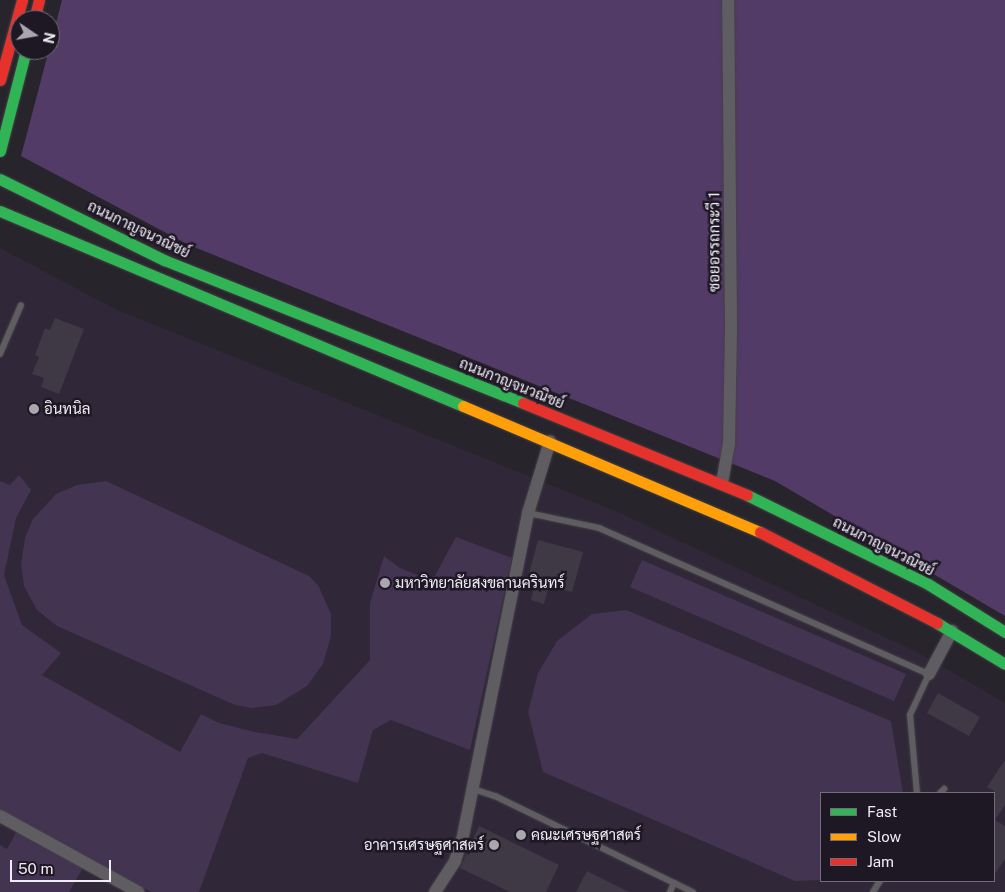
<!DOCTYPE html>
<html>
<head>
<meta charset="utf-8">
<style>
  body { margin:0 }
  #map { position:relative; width:1005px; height:892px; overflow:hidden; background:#28242b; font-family:"Public Sans",Sarabun,sans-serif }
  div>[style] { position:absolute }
  .built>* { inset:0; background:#302738 }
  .green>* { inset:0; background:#433452 }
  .forest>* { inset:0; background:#523b67 }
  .building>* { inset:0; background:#3f3945 }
  .roads { filter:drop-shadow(0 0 1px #444146) drop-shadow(0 0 1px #444146) }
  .lane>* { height:6px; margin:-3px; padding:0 3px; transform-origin:3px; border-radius:3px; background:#5f5d61 }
  .street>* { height:12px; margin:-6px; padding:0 6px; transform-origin:6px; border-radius:6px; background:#5f5d61 }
  .fast>* { height:11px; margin:-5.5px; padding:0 5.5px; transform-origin:5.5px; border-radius:5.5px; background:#30b455 }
  .slow>* { height:11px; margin:-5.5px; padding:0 5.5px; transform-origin:5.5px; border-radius:5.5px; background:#ff9f0a }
  .jam>* { height:11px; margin:-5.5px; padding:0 5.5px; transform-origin:5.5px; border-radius:5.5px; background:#e5322d }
  .dots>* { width:14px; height:14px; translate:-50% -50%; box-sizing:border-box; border:2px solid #1e1825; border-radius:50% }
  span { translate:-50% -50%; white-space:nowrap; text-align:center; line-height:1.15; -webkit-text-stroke:5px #1e1825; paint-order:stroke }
  .street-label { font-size:15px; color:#f0ecf5 }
  .poi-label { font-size:15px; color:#f0ecf5 }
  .left { translate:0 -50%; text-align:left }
  .right { translate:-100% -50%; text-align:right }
  .legend { position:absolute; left:820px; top:792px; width:175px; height:90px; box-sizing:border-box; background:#1e1825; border:1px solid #726d78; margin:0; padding:6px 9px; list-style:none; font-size:15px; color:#f0ecf5 }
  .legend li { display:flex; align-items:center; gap:10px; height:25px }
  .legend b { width:25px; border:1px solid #726d78 }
  .north { position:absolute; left:10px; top:10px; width:50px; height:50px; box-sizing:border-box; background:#1e1825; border:1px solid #726d78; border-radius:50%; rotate:102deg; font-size:14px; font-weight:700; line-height:20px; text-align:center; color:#f0ecf5 }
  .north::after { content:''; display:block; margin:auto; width:18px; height:22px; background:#aaa6ae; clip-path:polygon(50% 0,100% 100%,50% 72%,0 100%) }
  .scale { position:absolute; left:10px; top:860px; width:101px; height:22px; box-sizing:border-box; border:2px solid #f0ecf5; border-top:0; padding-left:6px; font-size:15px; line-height:18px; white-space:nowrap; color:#f0ecf5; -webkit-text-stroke:4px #1e1825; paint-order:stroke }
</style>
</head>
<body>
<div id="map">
  <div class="built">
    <i style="clip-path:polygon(evenodd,0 248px,117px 310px,620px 513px,921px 654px,1005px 703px,1005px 892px,0 892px,0 248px,821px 793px,994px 793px,994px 881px,821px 881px,821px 793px)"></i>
  </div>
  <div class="green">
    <i style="clip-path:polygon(19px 475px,31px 490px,16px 518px,4px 575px,22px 625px,61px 653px,42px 675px,180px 752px,201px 714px,219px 723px,255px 732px,297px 739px,370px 660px,370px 603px,384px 556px,400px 568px,432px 581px,456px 537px,512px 558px,470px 750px,391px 720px,373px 730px,358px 783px,262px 753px,248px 758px,199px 892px,152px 892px,111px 873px,0 810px,0 481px,10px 485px)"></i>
    <i style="clip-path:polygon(106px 481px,309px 576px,318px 585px,331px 614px,331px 636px,323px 664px,307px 686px,276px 705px,252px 708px,235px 705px,57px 626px,37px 610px,24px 586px,21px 564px,25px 538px,33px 519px,56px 494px,77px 485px)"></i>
    <i style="clip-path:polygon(642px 560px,906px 674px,894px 701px,630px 587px)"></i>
    <i style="clip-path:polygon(626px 610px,891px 721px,903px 793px,821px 793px,821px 880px,795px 881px,543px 772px,528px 712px,538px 673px,557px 641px,592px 614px)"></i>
    <i style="clip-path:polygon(18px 829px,84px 866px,69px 892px,0 892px,0 845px,7px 849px)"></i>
  </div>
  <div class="forest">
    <i style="clip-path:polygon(62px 0,1005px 0,1005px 616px,775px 481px,189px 245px,21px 156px)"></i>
  </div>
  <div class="building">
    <i style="clip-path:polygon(55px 318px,84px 329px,59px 394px,41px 387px,44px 378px,32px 374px,39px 357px,35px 355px,45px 328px,50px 330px)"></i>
    <i style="clip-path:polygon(538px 540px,583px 552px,572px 592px,549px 586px,544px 604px,531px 600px,535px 583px,527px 581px)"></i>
    <i style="clip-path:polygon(938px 693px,980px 717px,969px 736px,927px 713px)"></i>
    <i style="clip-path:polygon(1005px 760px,1005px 805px,995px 820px,1005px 826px,1005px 859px,994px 875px,994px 791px,987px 787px)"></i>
    <i style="clip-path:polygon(479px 826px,559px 865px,546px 892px,510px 892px,460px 868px)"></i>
    <i style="clip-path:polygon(587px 871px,629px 892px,576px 892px)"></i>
  </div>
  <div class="roads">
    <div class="lane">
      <i style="left:0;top:354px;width:53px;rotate:-66.8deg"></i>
      <i style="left:528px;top:513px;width:73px;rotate:11.9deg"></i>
      <i style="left:599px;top:528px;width:361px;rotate:23.9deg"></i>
      <i style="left:929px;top:674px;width:45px;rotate:114.9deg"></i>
      <i style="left:910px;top:715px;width:78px;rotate:84.9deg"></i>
      <i style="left:473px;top:789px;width:23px;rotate:18deg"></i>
      <i style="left:495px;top:796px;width:220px;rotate:25.9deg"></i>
      <i style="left:940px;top:793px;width:6px;rotate:-45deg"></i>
      <i style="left:670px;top:892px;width:10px;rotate:-66deg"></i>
      <i style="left:873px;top:892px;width:13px;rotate:-58deg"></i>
    </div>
    <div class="street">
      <i style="left:722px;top:483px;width:40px;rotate:-80deg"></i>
      <i style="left:729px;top:444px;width:119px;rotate:-89deg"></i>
      <i style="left:731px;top:325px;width:325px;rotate:-90.5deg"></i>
      <i style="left:929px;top:674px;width:49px;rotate:-61.9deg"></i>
      <i style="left:0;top:816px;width:158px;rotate:28.8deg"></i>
      <i style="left:435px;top:892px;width:37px;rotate:-57deg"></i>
      <i style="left:455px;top:861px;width:26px;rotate:-72deg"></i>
      <i style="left:463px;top:836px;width:329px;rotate:-78.6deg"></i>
      <i style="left:528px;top:513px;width:75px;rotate:-73deg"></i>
    </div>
    <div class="fast">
      <i style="left:0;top:151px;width:104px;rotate:-75.6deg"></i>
      <i style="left:0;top:179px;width:183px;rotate:26.3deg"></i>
      <i style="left:164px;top:260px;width:386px;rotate:21.7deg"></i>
      <i style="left:0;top:211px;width:502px;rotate:22.84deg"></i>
      <i style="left:747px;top:495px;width:202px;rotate:26.2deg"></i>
      <i style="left:928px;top:584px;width:91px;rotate:31.9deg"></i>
      <i style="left:937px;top:623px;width:79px;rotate:31.1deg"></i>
    </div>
    <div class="slow">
      <i style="left:463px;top:406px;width:323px;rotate:23deg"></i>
    </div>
    <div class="jam">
      <i style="left:34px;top:20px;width:21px;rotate:-76deg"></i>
      <i style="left:0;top:80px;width:83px;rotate:-74.6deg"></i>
      <i style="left:523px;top:403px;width:242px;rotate:22.3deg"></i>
      <i style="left:760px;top:532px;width:199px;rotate:27.2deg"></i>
    </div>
  </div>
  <div class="dots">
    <i style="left:34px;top:409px;background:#aaa6ae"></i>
    <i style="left:385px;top:583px;background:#aaa6ae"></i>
    <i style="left:521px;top:835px;background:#aaa6ae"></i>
    <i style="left:494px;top:845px;background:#aaa6ae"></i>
  </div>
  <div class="street-label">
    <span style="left:139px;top:229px;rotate:26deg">ถนนกาญจนวณิชย์</span>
    <span style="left:714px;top:242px;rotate:-90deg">ซอยอรรถกระวี 1</span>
    <span style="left:512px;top:383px;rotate:22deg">ถนนกาญจนวณิชย์</span>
    <span style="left:884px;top:546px;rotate:27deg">ถนนกาญจนวณิชย์</span>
  </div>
  <div class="poi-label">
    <span class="left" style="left:44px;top:409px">อินทนิล</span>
    <span class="left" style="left:395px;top:583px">มหาวิทยาลัยสงขลานครินทร์</span>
    <span class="left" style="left:531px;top:835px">คณะเศรษฐศาสตร์</span>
    <span class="right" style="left:484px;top:845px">อาคารเศรษฐศาสตร์</span>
  </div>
  <ul class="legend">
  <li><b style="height:6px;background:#30b455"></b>Fast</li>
  <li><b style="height:6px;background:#ff9f0a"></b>Slow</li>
  <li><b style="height:6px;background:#e5322d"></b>Jam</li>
  </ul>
  <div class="north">N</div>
  <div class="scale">50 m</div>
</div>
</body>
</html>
